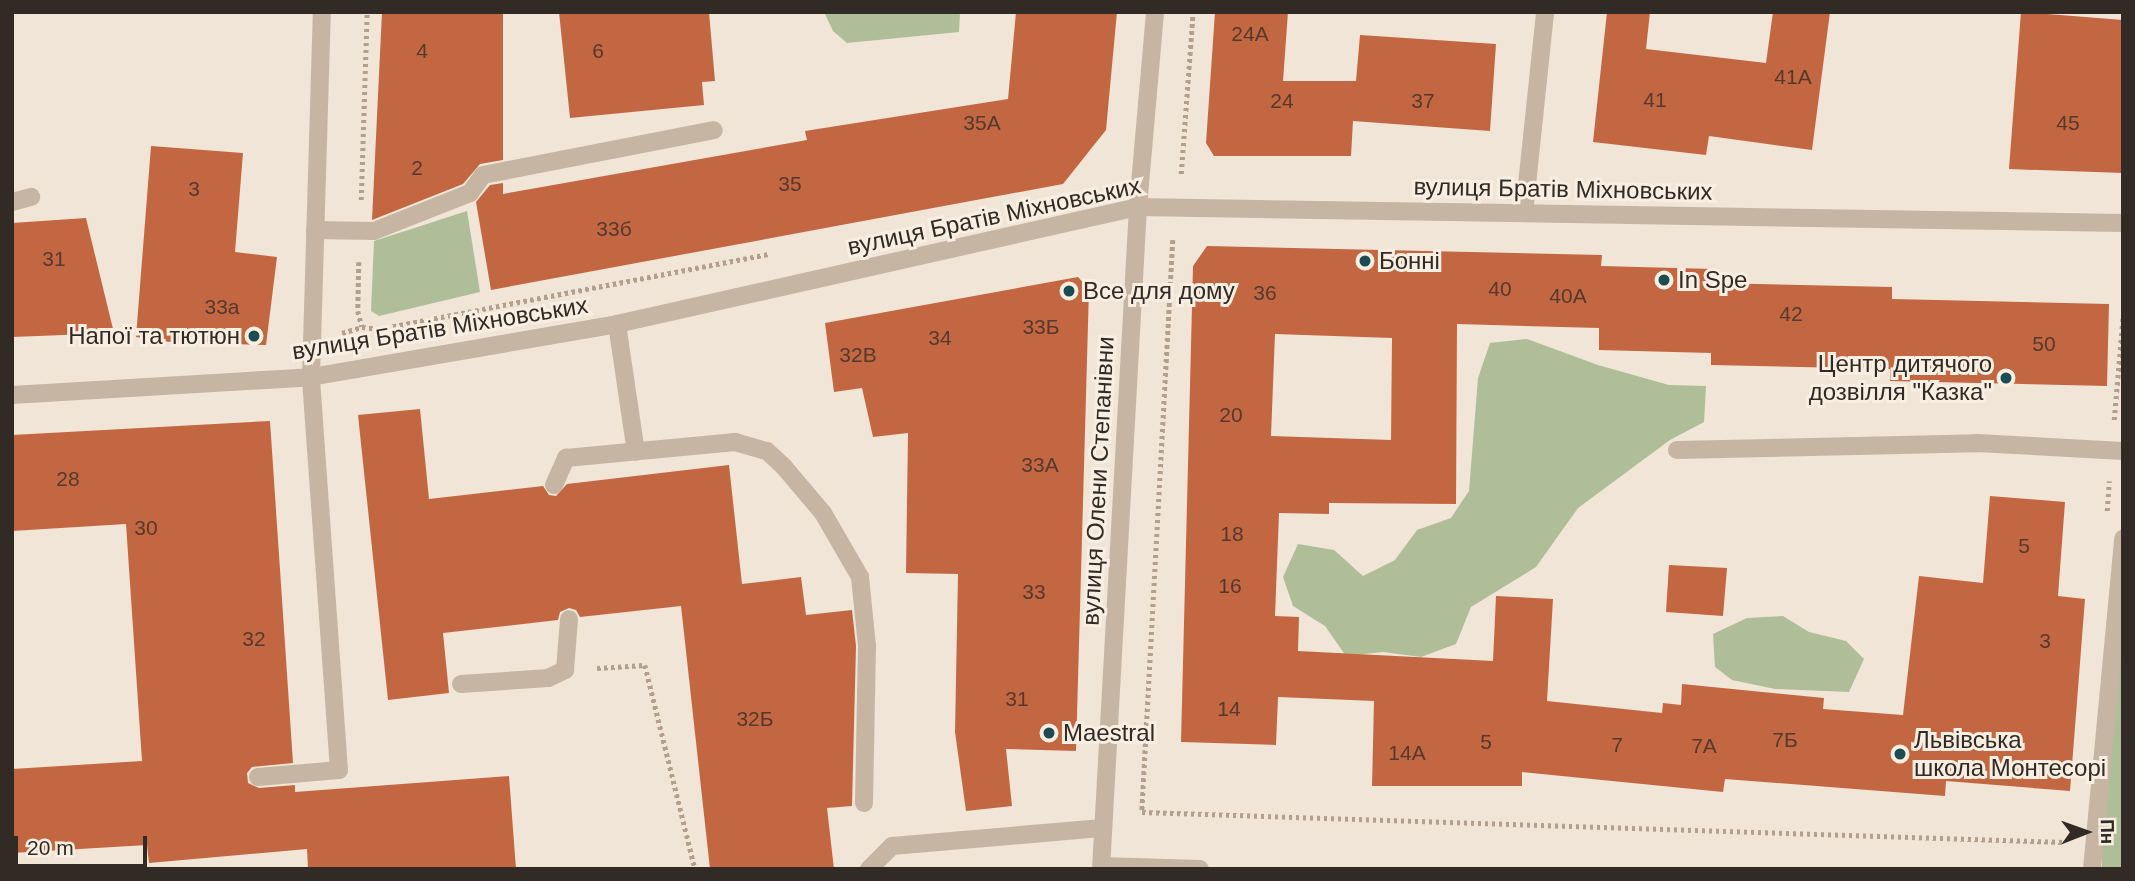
<!DOCTYPE html>
<html>
<head>
<meta charset="utf-8">
<style>
  body { margin:0 }
  #map { position:relative; width:2135px; height:881px; overflow:hidden; background:#f0e5d7; font-family:Arial,sans-serif }
  div>[style] { position:absolute }
  .green>* { inset:0; background:#afbe98 }
  .building>* { inset:0; background:#c36742 }
  .path>* { height:4.5px; margin-top:-2.25px; transform-origin:0; background:repeating-linear-gradient(90deg,#b39f8e 0 3.5px,transparent 0 7px) }
  .service>* { height:18px; margin:-9px; padding:0 9px; transform-origin:9px; border-radius:9px; background:#c7b5a3 }
  .minor>* { height:18px; margin:-9px; padding:0 9px; transform-origin:9px; border-radius:9px; background:#c7b5a3 }
  .tertiary>* { height:18px; margin:-9px; padding:0 9px; transform-origin:9px; border-radius:9px; background:#c7b5a3 }
  .dots>* { width:19px; height:19px; translate:-50% -50%; box-sizing:border-box; border:4px solid #f8efe2; border-radius:50% }
  span { translate:-50% -50%; white-space:nowrap; text-align:center; line-height:1.15; -webkit-text-stroke:6px #f8efe2; paint-order:stroke }
  .number-label { font-size:21px; color:#56392c }
  .number-label span { -webkit-text-stroke-width:0 }
  .street-label { font-size:24px; color:#322a25 }
  .poi-label { font-size:24px; color:#322a25 }
  .left { translate:0 -50%; text-align:left }
  .right { translate:-100% -50%; text-align:right }
  .frame { position:absolute; inset:0; border:14px solid #322a25; pointer-events:none }
  .north { position:absolute; left:2051px; top:797px; width:70px; height:70px; -webkit-text-stroke:5px #f8efe2; paint-order:stroke; rotate:89deg; font-size:19px; font-weight:700; line-height:28px; text-align:center; color:#322a25 }
  .north::after { content:''; display:block; margin:auto; width:24px; height:32px; background:#322a25; clip-path:polygon(50% 0,100% 100%,50% 72%,0 100%) }
  .scale { position:absolute; left:14px; top:836px; width:133px; height:32px; box-sizing:border-box; border:4px solid #322a25; border-top:0; padding-left:9px; font-size:21px; line-height:24px; white-space:nowrap; color:#322a25; -webkit-text-stroke:5px #f8efe2; paint-order:stroke }
</style>
</head>
<body>
<div id="map">
  <div class="green">
    <i style="clip-path:polygon(824px 12px,960px 12px,959px 32px,847px 43px,833px 31px)"></i>
    <i style="clip-path:polygon(467px 211px,480px 292px,379px 316px,371px 311px,374px 241px)"></i>
    <i style="clip-path:polygon(1527px 339px,1598px 365px,1669px 385px,1706px 386px,1704px 422px,1670px 440px,1578px 508px,1536px 567px,1471px 607px,1456px 644px,1421px 657px,1383px 652px,1346px 656px,1325px 626px,1293px 606px,1283px 577px,1298px 544px,1334px 550px,1363px 576px,1395px 560px,1417px 530px,1451px 518px,1469px 491px,1478px 378px,1490px 343px)"></i>
    <i style="clip-path:polygon(1783px 616px,1809px 632px,1846px 641px,1864px 659px,1849px 692px,1775px 689px,1732px 680px,1715px 667px,1713px 634px,1747px 618px)"></i>
    <i style="clip-path:polygon(2123px 624px,2123px 869px,2102px 869px,2102px 834px)"></i>
  </div>
  <div class="building">
    <i style="clip-path:polygon(382px 12px,503px 12px,503px 160px,480px 164px,463px 184px,372px 220px)"></i>
    <i style="clip-path:polygon(559px 12px,709px 12px,715px 81px,702px 82px,704px 105px,570px 118px)"></i>
    <i style="clip-path:polygon(1016px 12px,1117px 12px,1106px 130px,1063px 184px,491px 290px,476px 202px,490px 185px,503px 183px,503px 194px,807px 140px,805px 131px,1008px 99px)"></i>
    <i style="clip-path:polygon(1215px 12px,1288px 12px,1283px 81px,1356px 81px,1360px 35px,1496px 44px,1490px 131px,1353px 121px,1351px 156px,1214px 156px,1206px 143px)"></i>
    <i style="clip-path:polygon(1607px 12px,1650px 12px,1646px 49px,1766px 63px,1773px 12px,1830px 12px,1812px 150px,1709px 136px,1706px 155px,1593px 142px)"></i>
    <i style="clip-path:polygon(2021px 12px,2123px 20px,2123px 173px,2009px 169px)"></i>
    <i style="clip-path:polygon(151px 146px,243px 153px,235px 252px,277px 257px,266px 345px,170px 342px,136px 337px)"></i>
    <i style="clip-path:polygon(86px 218px,114px 333px,12px 337px,12px 223px)"></i>
    <i style="clip-path:polygon(evenodd,1207px 246px,1602px 255px,1601px 266px,1713px 269px,1712px 283px,1892px 287px,1892px 299px,2109px 304px,2107px 386px,1890px 381px,1890px 369px,1711px 365px,1711px 353px,1599px 350px,1599px 328px,1457px 324px,1456px 504px,1329px 503px,1329px 514px,1279px 513px,1275px 616px,1299px 617px,1298px 651px,1493px 661px,1496px 596px,1553px 599px,1547px 701px,1662px 713px,1663px 703px,1681px 705px,1682px 684px,1824px 698px,1823px 709px,1903px 715px,1919px 576px,1983px 583px,1990px 496px,2065px 502px,2058px 596px,2085px 599px,2070px 791px,1946px 781px,1945px 796px,1725px 779px,1723px 792px,1522px 772px,1522px 786px,1372px 786px,1374px 701px,1278px 697px,1276px 745px,1181px 742px,1193px 266px,1207px 246px,1275px 334px,1392px 338px,1391px 440px,1271px 436px,1275px 334px)"></i>
    <i style="clip-path:polygon(1078px 277px,1089px 289px,1076px 751px,1006px 749px,1012px 806px,966px 811px,955px 732px,958px 574px,906px 573px,908px 433px,873px 437px,862px 388px,834px 392px,825px 323px)"></i>
    <i style="clip-path:polygon(420px 409px,429px 499px,543px 486px,549px 495px,556px 496px,567px 484px,729px 465px,742px 584px,801px 577px,806px 615px,852px 610px,856px 646px,852px 806px,827px 808px,834px 869px,710px 869px,681px 606px,580px 617px,576px 610px,569px 608px,560px 612px,558px 620px,443px 633px,449px 693px,388px 700px,358px 415px)"></i>
    <i style="clip-path:polygon(270px 421px,293px 763px,252px 767px,247px 773px,248px 783px,259px 788px,295px 785px,295px 792px,509px 776px,516px 869px,308px 869px,307px 849px,149px 863px,147px 845px,12px 853px,12px 769px,142px 761px,126px 524px,12px 531px,12px 435px)"></i>
    <i style="clip-path:polygon(1669px 565px,1727px 568px,1723px 616px,1666px 612px)"></i>
  </div>
  <div class="path">
    <i style="left:1181px;top:174px;width:162px;rotate:-85.8deg"></i>
    <i style="left:361px;top:200px;width:188px;rotate:-88.2deg"></i>
    <i style="left:1173px;top:240px;width:573px;rotate:93.1deg"></i>
    <i style="left:1142px;top:812px;width:923px;rotate:1.86deg"></i>
    <i style="left:359px;top:262px;width:49px;rotate:91.2deg"></i>
    <i style="left:358px;top:311px;width:16px;rotate:76deg"></i>
    <i style="left:362px;top:327px;width:17px;rotate:7deg"></i>
    <i style="left:379px;top:329px;width:398px;rotate:-10.9deg"></i>
    <i style="left:342px;top:333px;width:21px;rotate:-17deg"></i>
    <i style="left:2114px;top:420px;width:104px;rotate:-85.1deg"></i>
    <i style="left:2107px;top:511px;width:30px;rotate:-86deg"></i>
    <i style="left:597px;top:668px;width:48px;rotate:-3.6deg"></i>
    <i style="left:645px;top:665px;width:210px;rotate:76.2deg"></i>
  </div>
  <div class="service">
    <i style="left:12px;top:202px;width:20px;rotate:-15deg"></i>
    <i style="left:1524px;top:213px;width:202px;rotate:-84deg"></i>
    <i style="left:315px;top:230px;width:59px;rotate:1deg"></i>
    <i style="left:374px;top:231px;width:103px;rotate:-21.6deg"></i>
    <i style="left:470px;top:193px;width:22px;rotate:-54deg"></i>
    <i style="left:483px;top:175px;width:235px;rotate:-11deg"></i>
    <i style="left:617px;top:324px;width:129px;rotate:81.6deg"></i>
    <i style="left:1677px;top:450px;width:300px;rotate:-1.3deg"></i>
    <i style="left:1977px;top:443px;width:146px;rotate:3.1deg"></i>
    <i style="left:554px;top:485px;width:30px;rotate:-66deg"></i>
    <i style="left:566px;top:458px;width:170px;rotate:-5.4deg"></i>
    <i style="left:735px;top:442px;width:33px;rotate:16deg"></i>
    <i style="left:767px;top:451px;width:23px;rotate:43deg"></i>
    <i style="left:784px;top:467px;width:60px;rotate:49.7deg"></i>
    <i style="left:823px;top:513px;width:74px;rotate:60deg"></i>
    <i style="left:860px;top:577px;width:69px;rotate:84.2deg"></i>
    <i style="left:867px;top:646px;width:157px;rotate:91.1deg"></i>
    <i style="left:461px;top:684px;width:87px;rotate:-3.9deg"></i>
    <i style="left:548px;top:678px;width:19px;rotate:-25deg"></i>
    <i style="left:565px;top:670px;width:51px;rotate:-85.5deg"></i>
    <i style="left:258px;top:777px;width:81px;rotate:-4.9deg"></i>
    <i style="left:339px;top:770px;width:394px;rotate:-94.1deg"></i>
    <i style="left:869px;top:869px;width:33px;rotate:-45deg"></i>
    <i style="left:892px;top:846px;width:212px;rotate:-4.9deg"></i>
  </div>
  <div class="minor">
    <i style="left:1138px;top:207px;width:985px;rotate:0.93deg"></i>
    <i style="left:311px;top:377px;width:365px;rotate:-88.3deg"></i>
    <i style="left:2092px;top:869px;width:332px;rotate:-84.6deg"></i>
  </div>
  <div class="tertiary">
    <i style="left:12px;top:395px;width:300px;rotate:-3.4deg"></i>
    <i style="left:311px;top:377px;width:311px;rotate:-9.8deg"></i>
    <i style="left:617px;top:324px;width:534px;rotate:-12.66deg"></i>
    <i style="left:1102px;top:866px;width:98px;rotate:1.8deg"></i>
    <i style="left:1101px;top:869px;width:663px;rotate:-86.8deg"></i>
    <i style="left:1138px;top:207px;width:196px;rotate:-85deg"></i>
  </div>
  <div class="dots">
    <i style="left:1365px;top:261px;background:#1c4c52"></i>
    <i style="left:1664px;top:280px;background:#1c4c52"></i>
    <i style="left:1069px;top:291px;background:#1c4c52"></i>
    <i style="left:254px;top:336px;background:#1c4c52"></i>
    <i style="left:2006px;top:378px;background:#1c4c52"></i>
    <i style="left:1049px;top:733px;background:#1c4c52"></i>
    <i style="left:1900px;top:754px;background:#1c4c52"></i>
  </div>
  <div class="number-label">
    <span style="left:1250px;top:34px">24А</span>
    <span style="left:422px;top:51px">4</span>
    <span style="left:598px;top:51px">6</span>
    <span style="left:1793px;top:77px">41А</span>
    <span style="left:1655px;top:100px">41</span>
    <span style="left:1282px;top:101px">24</span>
    <span style="left:1423px;top:101px">37</span>
    <span style="left:982px;top:123px">35А</span>
    <span style="left:2068px;top:123px">45</span>
    <span style="left:417px;top:168px">2</span>
    <span style="left:790px;top:184px">35</span>
    <span style="left:194px;top:189px">3</span>
    <span style="left:614px;top:229px">33б</span>
    <span style="left:54px;top:259px">31</span>
    <span style="left:1500px;top:289px">40</span>
    <span style="left:1265px;top:293px">36</span>
    <span style="left:1568px;top:296px">40А</span>
    <span style="left:222px;top:307px">33а</span>
    <span style="left:1791px;top:314px">42</span>
    <span style="left:1041px;top:327px">33Б</span>
    <span style="left:940px;top:338px">34</span>
    <span style="left:2044px;top:344px">50</span>
    <span style="left:858px;top:355px">32В</span>
    <span style="left:1231px;top:415px">20</span>
    <span style="left:1040px;top:465px">33А</span>
    <span style="left:68px;top:479px">28</span>
    <span style="left:146px;top:528px">30</span>
    <span style="left:1232px;top:534px">18</span>
    <span style="left:2024px;top:546px">5</span>
    <span style="left:1230px;top:586px">16</span>
    <span style="left:1034px;top:592px">33</span>
    <span style="left:254px;top:639px">32</span>
    <span style="left:2045px;top:641px">3</span>
    <span style="left:1017px;top:699px">31</span>
    <span style="left:1229px;top:709px">14</span>
    <span style="left:755px;top:719px">32Б</span>
    <span style="left:1785px;top:740px">7Б</span>
    <span style="left:1486px;top:742px">5</span>
    <span style="left:1617px;top:745px">7</span>
    <span style="left:1704px;top:746px">7А</span>
    <span style="left:1407px;top:753px">14А</span>
  </div>
  <div class="street-label">
    <span style="left:1563px;top:189px;rotate:1deg">вулиця Братів Міхновських</span>
    <span style="left:994px;top:216px;rotate:-12deg">вулиця Братів Міхновських</span>
    <span style="left:440px;top:328px;rotate:-9deg">вулиця Братів Міхновських</span>
    <span style="left:1098px;top:481px;rotate:-87deg">вулиця Олени Степанівни</span>
  </div>
  <div class="poi-label">
    <span class="left" style="left:1379px;top:261px">Бонні</span>
    <span class="left" style="left:1678px;top:280px">In Spe</span>
    <span class="left" style="left:1083px;top:291px">Все для дому</span>
    <span class="right" style="left:240px;top:336px">Напої та тютюн</span>
    <span class="right" style="left:1992px;top:378px">Центр дитячого<br>дозвілля "Казка"</span>
    <span class="left" style="left:1063px;top:733px">Maestral</span>
    <span class="left" style="left:1914px;top:754px">Львівська<br>школа Монтесорі</span>
  </div>
  <div class="frame"></div>
  <div class="north">Пн</div>
  <div class="scale">20 m</div>
</div>
</body>
</html>
